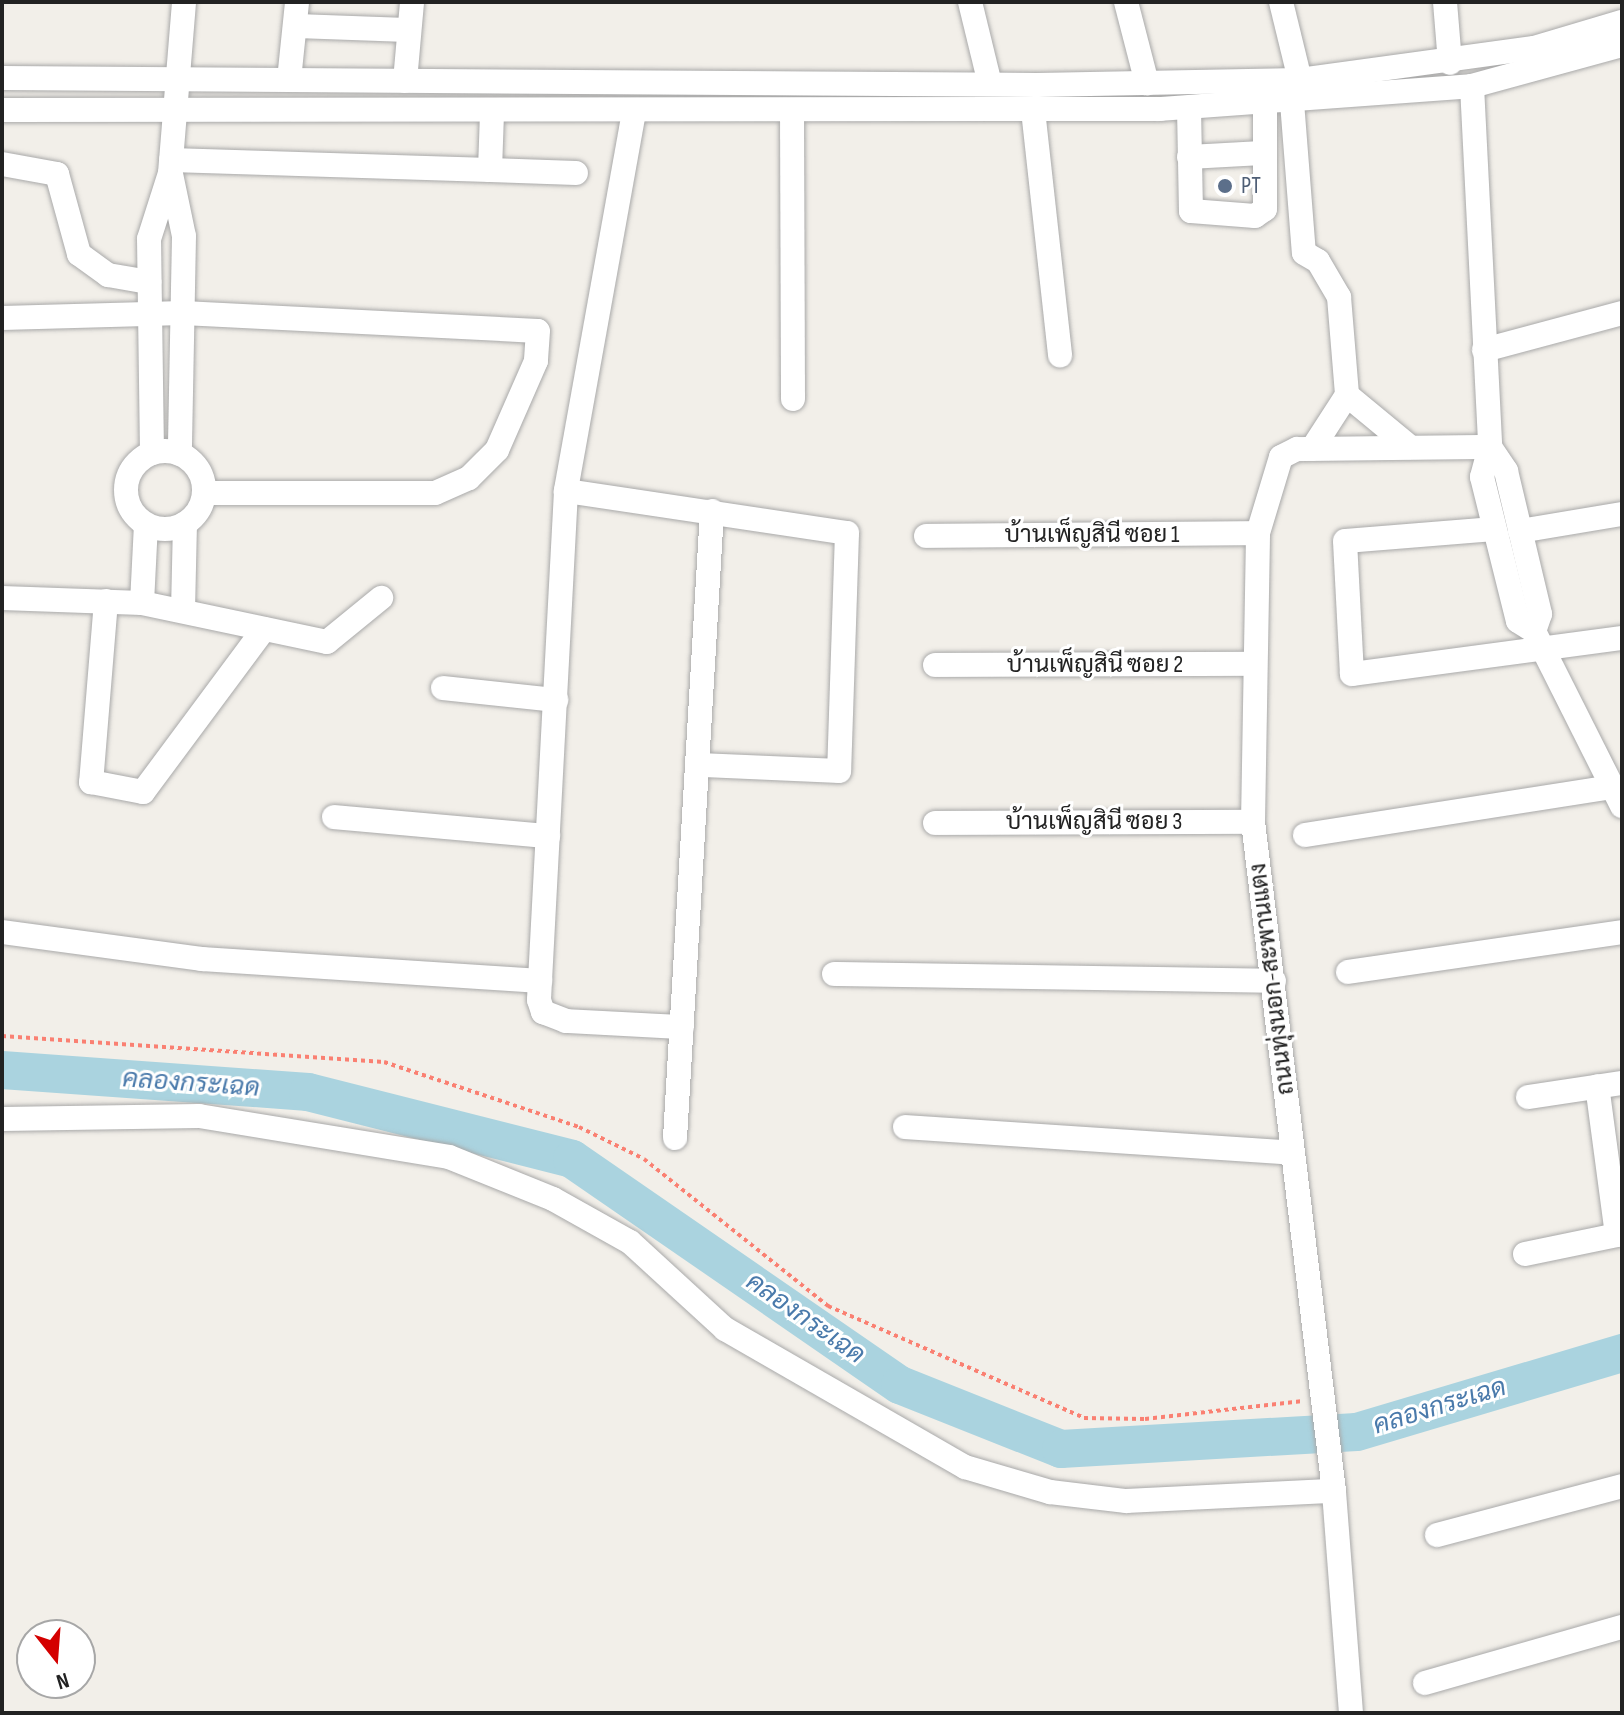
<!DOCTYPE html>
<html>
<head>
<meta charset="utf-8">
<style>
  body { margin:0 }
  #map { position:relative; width:1624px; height:1715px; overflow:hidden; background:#f2efe9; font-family:"Sofia Sans Condensed",Sarabun,sans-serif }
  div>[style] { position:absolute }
  .river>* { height:38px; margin:-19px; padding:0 19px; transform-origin:19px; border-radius:19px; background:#aad3df }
  .path>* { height:4px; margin-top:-2px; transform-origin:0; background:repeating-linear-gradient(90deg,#fa8072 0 4px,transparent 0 8px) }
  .roads { filter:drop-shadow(0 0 2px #a9a9a9) drop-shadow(0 0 2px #a9a9a9) }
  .minor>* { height:24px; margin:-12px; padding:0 12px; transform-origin:12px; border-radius:12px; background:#fff }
  .minor>.ring { margin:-12px; padding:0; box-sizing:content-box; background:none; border:24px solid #fff; border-radius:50% }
  .dots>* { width:22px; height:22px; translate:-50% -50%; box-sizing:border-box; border:4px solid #fff; border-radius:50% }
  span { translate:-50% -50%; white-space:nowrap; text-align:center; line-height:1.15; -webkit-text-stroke:6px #fff; paint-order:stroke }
  .service-label { font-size:24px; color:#4e5e75 }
  .left { translate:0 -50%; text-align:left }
  .street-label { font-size:24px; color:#222 }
  .water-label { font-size:26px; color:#4a7aab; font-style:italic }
  .frame { position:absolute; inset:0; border:4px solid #222; pointer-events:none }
  .north { position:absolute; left:16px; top:1619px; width:80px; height:80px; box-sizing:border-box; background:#fff; border:2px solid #a7a7a7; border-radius:50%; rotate:163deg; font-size:22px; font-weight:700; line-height:32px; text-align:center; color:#222 }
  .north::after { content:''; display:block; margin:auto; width:28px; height:36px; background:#d40000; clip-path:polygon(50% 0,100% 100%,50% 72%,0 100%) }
</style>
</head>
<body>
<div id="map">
  <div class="river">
    <i style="left:2px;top:1070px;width:307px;rotate:4.1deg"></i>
    <i style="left:308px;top:1092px;width:272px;rotate:14.2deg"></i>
    <i style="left:572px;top:1159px;width:398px;rotate:34.6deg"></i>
    <i style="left:900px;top:1385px;width:173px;rotate:21.7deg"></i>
    <i style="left:1061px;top:1449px;width:296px;rotate:-3.3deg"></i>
    <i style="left:1357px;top:1432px;width:277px;rotate:-16.6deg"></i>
  </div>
  <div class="path">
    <i style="left:2px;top:1036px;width:383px;rotate:3.9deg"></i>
    <i style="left:384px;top:1062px;width:206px;rotate:18.4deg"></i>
    <i style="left:579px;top:1127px;width:72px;rotate:26.2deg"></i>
    <i style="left:644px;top:1159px;width:236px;rotate:38.6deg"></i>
    <i style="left:828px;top:1306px;width:279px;rotate:23.6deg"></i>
    <i style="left:1084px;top:1418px;width:61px;rotate:0.9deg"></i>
    <i style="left:1145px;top:1419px;width:159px;rotate:-6.5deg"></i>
  </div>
  <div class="roads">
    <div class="minor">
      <i style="left:970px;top:2px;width:84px;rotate:76.3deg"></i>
      <i style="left:1126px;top:2px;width:84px;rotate:75.5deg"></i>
      <i style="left:1281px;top:2px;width:80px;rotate:76.3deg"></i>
      <i style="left:1445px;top:2px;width:61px;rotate:85.3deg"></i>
      <i style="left:295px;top:26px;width:114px;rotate:2deg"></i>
      <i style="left:2px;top:78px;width:1035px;rotate:0.39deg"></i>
      <i style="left:1037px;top:85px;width:263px;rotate:-1.1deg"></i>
      <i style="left:1300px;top:80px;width:236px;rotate:-7.8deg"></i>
      <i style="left:1534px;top:48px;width:92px;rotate:-16.5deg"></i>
      <i style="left:289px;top:80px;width:78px;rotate:-84.1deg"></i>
      <i style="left:405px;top:81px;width:79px;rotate:-84.9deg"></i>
      <i style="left:1472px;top:86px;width:361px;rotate:87.1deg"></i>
      <i style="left:1490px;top:447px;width:31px;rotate:105deg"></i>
      <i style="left:1482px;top:477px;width:148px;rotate:76deg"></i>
      <i style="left:1518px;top:621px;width:19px;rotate:32deg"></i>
      <i style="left:1534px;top:631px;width:196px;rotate:63.3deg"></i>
      <i style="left:1292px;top:102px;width:151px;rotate:85.5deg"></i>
      <i style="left:1304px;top:253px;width:16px;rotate:30deg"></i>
      <i style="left:1318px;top:261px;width:42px;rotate:59.7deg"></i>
      <i style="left:1339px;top:297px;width:98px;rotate:85.3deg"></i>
      <i style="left:1347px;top:395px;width:64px;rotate:122.9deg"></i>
      <i style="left:1189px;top:108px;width:103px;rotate:88.9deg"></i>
      <i style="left:1191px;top:211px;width:64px;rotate:4.5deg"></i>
      <i style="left:1255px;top:216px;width:12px;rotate:-35deg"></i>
      <i style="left:1265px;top:209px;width:105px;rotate:-90deg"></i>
      <i style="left:2px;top:110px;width:1158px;rotate:-0.05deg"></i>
      <i style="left:1160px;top:109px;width:313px;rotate:-4.2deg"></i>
      <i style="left:1472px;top:86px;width:156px;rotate:-15.3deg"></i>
      <i style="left:1033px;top:110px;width:247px;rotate:83.7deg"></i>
      <i style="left:634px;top:112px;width:385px;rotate:100.2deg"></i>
      <i style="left:566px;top:491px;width:510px;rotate:93.04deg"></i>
      <i style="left:539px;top:1000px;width:13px;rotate:72deg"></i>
      <i style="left:543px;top:1012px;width:25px;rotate:21deg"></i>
      <i style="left:566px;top:1021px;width:116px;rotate:3deg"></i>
      <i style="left:792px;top:112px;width:287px;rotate:89.8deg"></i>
      <i style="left:492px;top:113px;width:57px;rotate:92deg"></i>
      <i style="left:490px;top:170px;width:86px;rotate:2deg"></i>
      <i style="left:1189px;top:157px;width:73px;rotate:-3.1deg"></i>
      <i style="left:171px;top:160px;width:319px;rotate:1.8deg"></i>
      <i style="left:2px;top:164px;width:56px;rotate:10.3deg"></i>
      <i style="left:57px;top:174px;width:83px;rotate:74.6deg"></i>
      <i style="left:79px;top:254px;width:36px;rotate:36deg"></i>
      <i style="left:108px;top:275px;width:42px;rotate:9.7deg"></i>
      <i style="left:171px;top:174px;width:63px;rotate:78.2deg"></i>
      <i style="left:184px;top:236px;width:218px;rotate:91.1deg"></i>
      <i style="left:2px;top:318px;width:181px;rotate:-1.6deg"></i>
      <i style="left:183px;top:313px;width:355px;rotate:2.9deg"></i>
      <i style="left:538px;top:331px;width:30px;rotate:94deg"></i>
      <i style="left:536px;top:361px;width:97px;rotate:113.7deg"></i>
      <i style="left:497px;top:450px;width:40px;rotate:135deg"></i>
      <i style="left:469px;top:478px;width:37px;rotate:156deg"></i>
      <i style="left:435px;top:493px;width:230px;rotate:180deg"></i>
      <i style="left:1484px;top:350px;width:143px;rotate:-15deg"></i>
      <i style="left:1347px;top:395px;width:82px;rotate:39.5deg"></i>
      <i style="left:1490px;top:447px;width:29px;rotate:56deg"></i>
      <i style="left:1506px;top:471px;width:147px;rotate:76.6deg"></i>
      <i style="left:1540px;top:614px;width:18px;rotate:109deg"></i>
      <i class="ring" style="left:126px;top:451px;width:54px;height:54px"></i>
      <i style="left:152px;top:453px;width:214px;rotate:-90.8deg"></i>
      <i style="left:149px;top:239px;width:69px;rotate:-72.3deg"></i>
      <i style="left:170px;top:173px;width:172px;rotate:-85.3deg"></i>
      <i style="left:566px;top:491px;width:284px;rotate:8.5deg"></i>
      <i style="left:847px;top:533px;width:238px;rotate:91.9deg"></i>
      <i style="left:839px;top:771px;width:140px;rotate:-177.5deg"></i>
      <i style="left:1494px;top:529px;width:149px;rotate:175.4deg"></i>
      <i style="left:1345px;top:541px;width:133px;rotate:87deg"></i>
      <i style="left:1352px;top:674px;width:272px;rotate:-7.6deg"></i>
      <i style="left:1520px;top:531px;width:103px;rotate:-9.5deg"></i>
      <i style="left:926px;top:536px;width:332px;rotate:-0.5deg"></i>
      <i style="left:2px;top:598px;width:140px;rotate:2deg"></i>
      <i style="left:142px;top:603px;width:189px;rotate:11.9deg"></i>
      <i style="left:327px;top:642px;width:70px;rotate:-39.2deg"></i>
      <i style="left:106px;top:601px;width:182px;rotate:94.7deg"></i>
      <i style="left:91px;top:782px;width:53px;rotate:10.9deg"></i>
      <i style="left:143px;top:792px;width:203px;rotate:-53.4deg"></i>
      <i style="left:142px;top:603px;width:78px;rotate:-87.1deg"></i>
      <i style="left:183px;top:611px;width:87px;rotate:-88.7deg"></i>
      <i style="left:935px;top:665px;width:320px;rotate:-0.2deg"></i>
      <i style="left:443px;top:688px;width:114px;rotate:6.1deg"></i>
      <i style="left:334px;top:817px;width:215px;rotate:5.1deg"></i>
      <i style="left:935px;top:823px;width:318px;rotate:-0.2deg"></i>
      <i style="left:1305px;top:835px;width:309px;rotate:-8.9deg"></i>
      <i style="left:2px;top:932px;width:202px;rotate:7.7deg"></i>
      <i style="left:202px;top:959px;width:339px;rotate:3.7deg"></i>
      <i style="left:1348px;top:972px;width:277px;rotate:-8.3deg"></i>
      <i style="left:834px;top:974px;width:440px;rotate:0.9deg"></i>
      <i style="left:1528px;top:1097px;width:95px;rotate:-8.5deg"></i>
      <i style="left:2px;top:1119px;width:197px;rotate:-0.9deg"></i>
      <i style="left:199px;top:1116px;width:253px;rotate:9.3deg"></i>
      <i style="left:449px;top:1157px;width:112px;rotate:22deg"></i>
      <i style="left:553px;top:1199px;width:88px;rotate:29.2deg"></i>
      <i style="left:630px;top:1242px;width:129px;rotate:42.5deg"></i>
      <i style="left:725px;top:1329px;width:277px;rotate:29.9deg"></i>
      <i style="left:965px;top:1467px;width:89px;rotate:16.4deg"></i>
      <i style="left:1050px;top:1492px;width:77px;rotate:6.8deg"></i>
      <i style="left:1126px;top:1501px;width:208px;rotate:-2.8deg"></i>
      <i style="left:905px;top:1127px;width:388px;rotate:3.8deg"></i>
      <i style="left:675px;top:1138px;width:628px;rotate:-86.62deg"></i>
      <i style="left:1525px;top:1254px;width:94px;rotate:-11.7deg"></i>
      <i style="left:1617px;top:1235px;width:150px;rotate:-97.6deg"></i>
      <i style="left:1437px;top:1535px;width:191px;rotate:-14.8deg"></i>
      <i style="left:1425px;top:1683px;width:205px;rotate:-15.9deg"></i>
      <i style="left:1351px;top:1713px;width:223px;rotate:-94.4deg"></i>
      <i style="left:1334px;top:1491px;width:674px;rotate:-96.9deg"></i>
      <i style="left:1253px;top:822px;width:289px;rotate:-89deg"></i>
      <i style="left:1258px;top:533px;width:79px;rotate:-73.2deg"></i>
      <i style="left:1281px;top:457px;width:18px;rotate:-27deg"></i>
      <i style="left:1297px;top:449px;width:193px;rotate:-0.6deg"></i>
    </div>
  </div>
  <div class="dots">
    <i style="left:1225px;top:186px;background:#5c6f8a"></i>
  </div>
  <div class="service-label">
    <span class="left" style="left:1241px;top:186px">PT</span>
  </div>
  <div class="street-label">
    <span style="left:1092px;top:535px">บ้านเพ็ญสินี ซอย 1</span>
    <span style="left:1095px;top:665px">บ้านเพ็ญสินี ซอย 2</span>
    <span style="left:1094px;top:822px">บ้านเพ็ญสินี ซอย 3</span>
    <span style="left:1272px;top:979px;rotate:-97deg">ถนนทุ่งนอก-สะพานแตง</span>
  </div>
  <div class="water-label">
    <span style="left:191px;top:1084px;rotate:4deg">คลองกระเฉด</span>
    <span style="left:805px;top:1319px;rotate:35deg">คลองกระเฉด</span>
    <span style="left:1440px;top:1407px;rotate:-17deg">คลองกระเฉด</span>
  </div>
  <div class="frame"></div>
  <div class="north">N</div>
</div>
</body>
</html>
